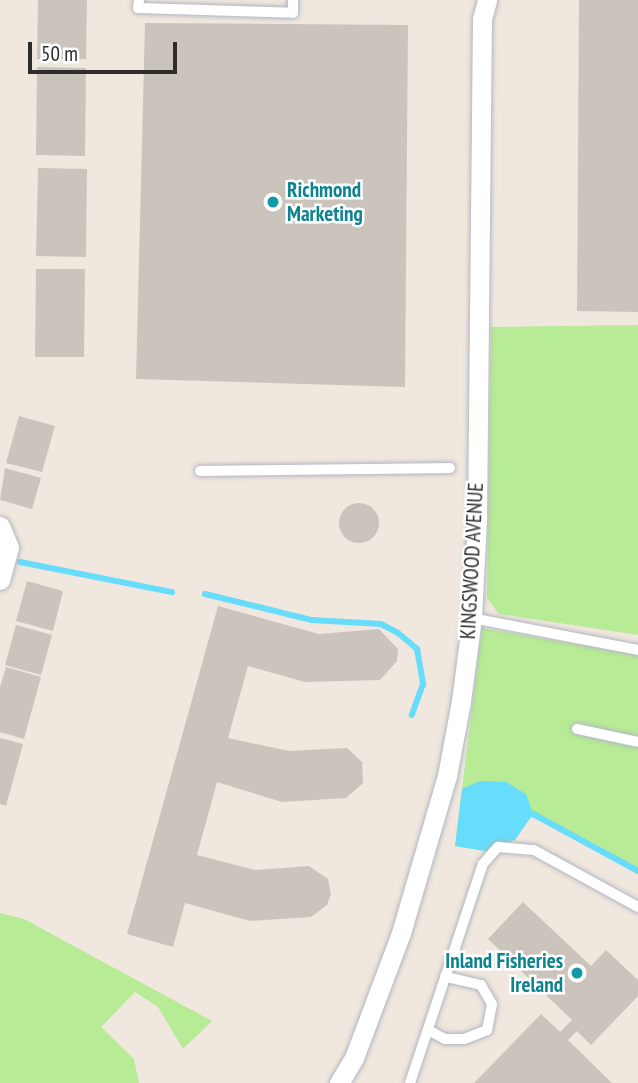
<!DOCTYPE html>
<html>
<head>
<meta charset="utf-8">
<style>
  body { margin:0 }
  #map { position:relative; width:638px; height:1083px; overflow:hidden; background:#f0e7de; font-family:"PT Sans Narrow",sans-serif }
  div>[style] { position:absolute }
  .green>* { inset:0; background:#b7eb95 }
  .water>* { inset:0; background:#67dcfb }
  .stream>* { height:6px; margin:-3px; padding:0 3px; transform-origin:3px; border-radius:3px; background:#67dcfb }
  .building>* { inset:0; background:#cbc4bd }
  .round { border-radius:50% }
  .roads { filter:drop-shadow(0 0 2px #b2b6c2) drop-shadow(0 0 2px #b2b6c2) }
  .service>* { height:10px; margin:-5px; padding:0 5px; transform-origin:5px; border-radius:5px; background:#fff }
  .minor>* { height:19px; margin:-9.5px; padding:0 9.5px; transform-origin:9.5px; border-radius:9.5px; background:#fff }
  .dots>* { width:19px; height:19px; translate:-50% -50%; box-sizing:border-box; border:4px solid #fff; border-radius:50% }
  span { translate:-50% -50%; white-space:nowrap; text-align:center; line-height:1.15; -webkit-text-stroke:5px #fff; paint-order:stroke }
  .culture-label { font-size:21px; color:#0d838f; font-weight:700 }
  .left { translate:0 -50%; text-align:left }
  .right { translate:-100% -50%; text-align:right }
  .street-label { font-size:21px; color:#2d2d2d }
  .scale { position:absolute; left:28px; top:42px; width:149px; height:32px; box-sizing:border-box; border:4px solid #2d2d2d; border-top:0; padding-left:9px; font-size:21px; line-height:24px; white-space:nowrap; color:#2d2d2d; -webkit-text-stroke:5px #fff; paint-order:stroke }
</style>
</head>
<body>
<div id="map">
  <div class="green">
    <i style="clip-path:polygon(638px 325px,638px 635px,499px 614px,487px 598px,491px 327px)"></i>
    <i style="clip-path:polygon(482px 628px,638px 655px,638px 871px,533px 814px,515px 840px,485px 851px,455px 846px)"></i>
    <i style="clip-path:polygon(0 913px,24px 919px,212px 1021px,183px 1049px,158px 1007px,135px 992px,101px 1027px,134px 1059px,139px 1083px,0 1083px)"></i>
  </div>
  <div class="water">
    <i style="clip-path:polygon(480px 781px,506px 782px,526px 794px,533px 814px,515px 840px,485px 851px,455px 846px,462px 789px)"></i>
  </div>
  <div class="stream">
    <i style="left:20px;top:562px;width:155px;rotate:11.2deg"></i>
    <i style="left:205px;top:594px;width:110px;rotate:13.7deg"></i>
    <i style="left:312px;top:620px;width:69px;rotate:3.3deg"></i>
    <i style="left:381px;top:624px;width:19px;rotate:28deg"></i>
    <i style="left:398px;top:633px;width:25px;rotate:40deg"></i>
    <i style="left:417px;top:649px;width:36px;rotate:80deg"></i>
    <i style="left:423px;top:684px;width:33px;rotate:110deg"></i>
    <i style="left:525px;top:814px;width:8px"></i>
    <i style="left:533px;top:814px;width:119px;rotate:28.5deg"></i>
  </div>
  <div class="building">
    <i style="clip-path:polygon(38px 0,87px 0,86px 59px,37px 59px)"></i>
    <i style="clip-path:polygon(579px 0,638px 0,638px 312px,577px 311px)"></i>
    <i style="clip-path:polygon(145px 23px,408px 25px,405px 387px,136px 379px)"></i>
    <i style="clip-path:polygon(37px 67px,86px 68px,85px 156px,36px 155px)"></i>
    <i style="clip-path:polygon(38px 168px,87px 169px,86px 257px,36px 256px)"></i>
    <i style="clip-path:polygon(36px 269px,85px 269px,84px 357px,35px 357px)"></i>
    <i style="clip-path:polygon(19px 416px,55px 426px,42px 472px,6px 463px)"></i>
    <i style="clip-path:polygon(5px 468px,41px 478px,32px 509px,0 500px)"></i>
    <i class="round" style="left:339px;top:503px;width:40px;height:40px"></i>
    <i style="clip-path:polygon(27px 581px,63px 591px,53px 631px,16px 621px)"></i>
    <i style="clip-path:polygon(218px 606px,319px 634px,379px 629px,398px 649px,397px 661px,380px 680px,305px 682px,248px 666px,228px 738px,289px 751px,347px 748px,362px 762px,363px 783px,346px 798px,282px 802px,217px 782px,197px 855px,255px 870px,309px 866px,328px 879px,331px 894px,327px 905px,311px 917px,250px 921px,185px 903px,173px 947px,127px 934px)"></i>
    <i style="clip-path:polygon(16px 625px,52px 635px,41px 675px,5px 665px)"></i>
    <i style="clip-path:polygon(6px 667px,41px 677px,24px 739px,0 732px,0 687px)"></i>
    <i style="clip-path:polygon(0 738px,23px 744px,6px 806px,0 804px)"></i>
    <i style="clip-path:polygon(523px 902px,591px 966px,606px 950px,638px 980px,638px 996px,591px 1045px,577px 1031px,568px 1040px,612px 1083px,474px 1083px,541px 1014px,560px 1032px,572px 1020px,488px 939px)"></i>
  </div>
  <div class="roads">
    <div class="service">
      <i style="left:139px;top:0;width:8px;rotate:97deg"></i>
      <i style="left:138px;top:8px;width:155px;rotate:1.8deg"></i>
      <i style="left:293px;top:13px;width:13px;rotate:-90deg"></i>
      <i style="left:200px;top:471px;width:250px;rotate:-0.7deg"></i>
      <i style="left:472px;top:618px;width:169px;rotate:10.9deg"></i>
      <i style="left:577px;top:729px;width:62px;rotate:12deg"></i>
      <i style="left:428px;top:1030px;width:19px;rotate:28deg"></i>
      <i style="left:445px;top:1039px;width:19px"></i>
      <i style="left:464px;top:1039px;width:25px;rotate:-21deg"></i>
      <i style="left:487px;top:1030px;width:26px;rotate:-79deg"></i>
      <i style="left:492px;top:1004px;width:22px;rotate:-120deg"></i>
      <i style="left:481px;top:985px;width:37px;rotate:-167deg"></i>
      <i style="left:410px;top:1083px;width:231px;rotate:-71.6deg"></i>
      <i style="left:483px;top:864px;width:23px;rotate:-49deg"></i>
      <i style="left:498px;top:847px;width:36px;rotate:5deg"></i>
      <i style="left:534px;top:850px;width:119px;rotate:28.7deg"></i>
    </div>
    <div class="minor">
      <i style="left:0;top:526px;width:23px;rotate:67deg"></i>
      <i style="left:9px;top:547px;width:34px;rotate:105deg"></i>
      <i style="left:339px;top:1083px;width:29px;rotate:-59deg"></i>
      <i style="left:354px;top:1058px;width:134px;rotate:-69.4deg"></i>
      <i style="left:401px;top:933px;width:164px;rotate:-73.7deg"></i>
      <i style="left:447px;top:776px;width:76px;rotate:-79.4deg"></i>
      <i style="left:461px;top:701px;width:84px;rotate:-82.5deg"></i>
      <i style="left:472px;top:618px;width:99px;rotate:-87.1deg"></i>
      <i style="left:477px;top:519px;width:500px;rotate:-89.43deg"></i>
      <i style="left:482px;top:19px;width:20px;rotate:-75deg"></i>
    </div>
  </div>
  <div class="dots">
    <i style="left:273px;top:202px;background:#0f9aa8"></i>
    <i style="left:577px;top:973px;background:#0f9aa8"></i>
  </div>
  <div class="culture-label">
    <span class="left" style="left:287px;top:202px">Richmond<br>Marketing</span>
    <span class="right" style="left:563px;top:973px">Inland Fisheries<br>Ireland</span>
  </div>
  <div class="street-label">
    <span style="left:472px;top:561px;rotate:-87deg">KINGSWOOD AVENUE</span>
  </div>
  <div class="scale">50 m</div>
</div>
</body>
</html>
